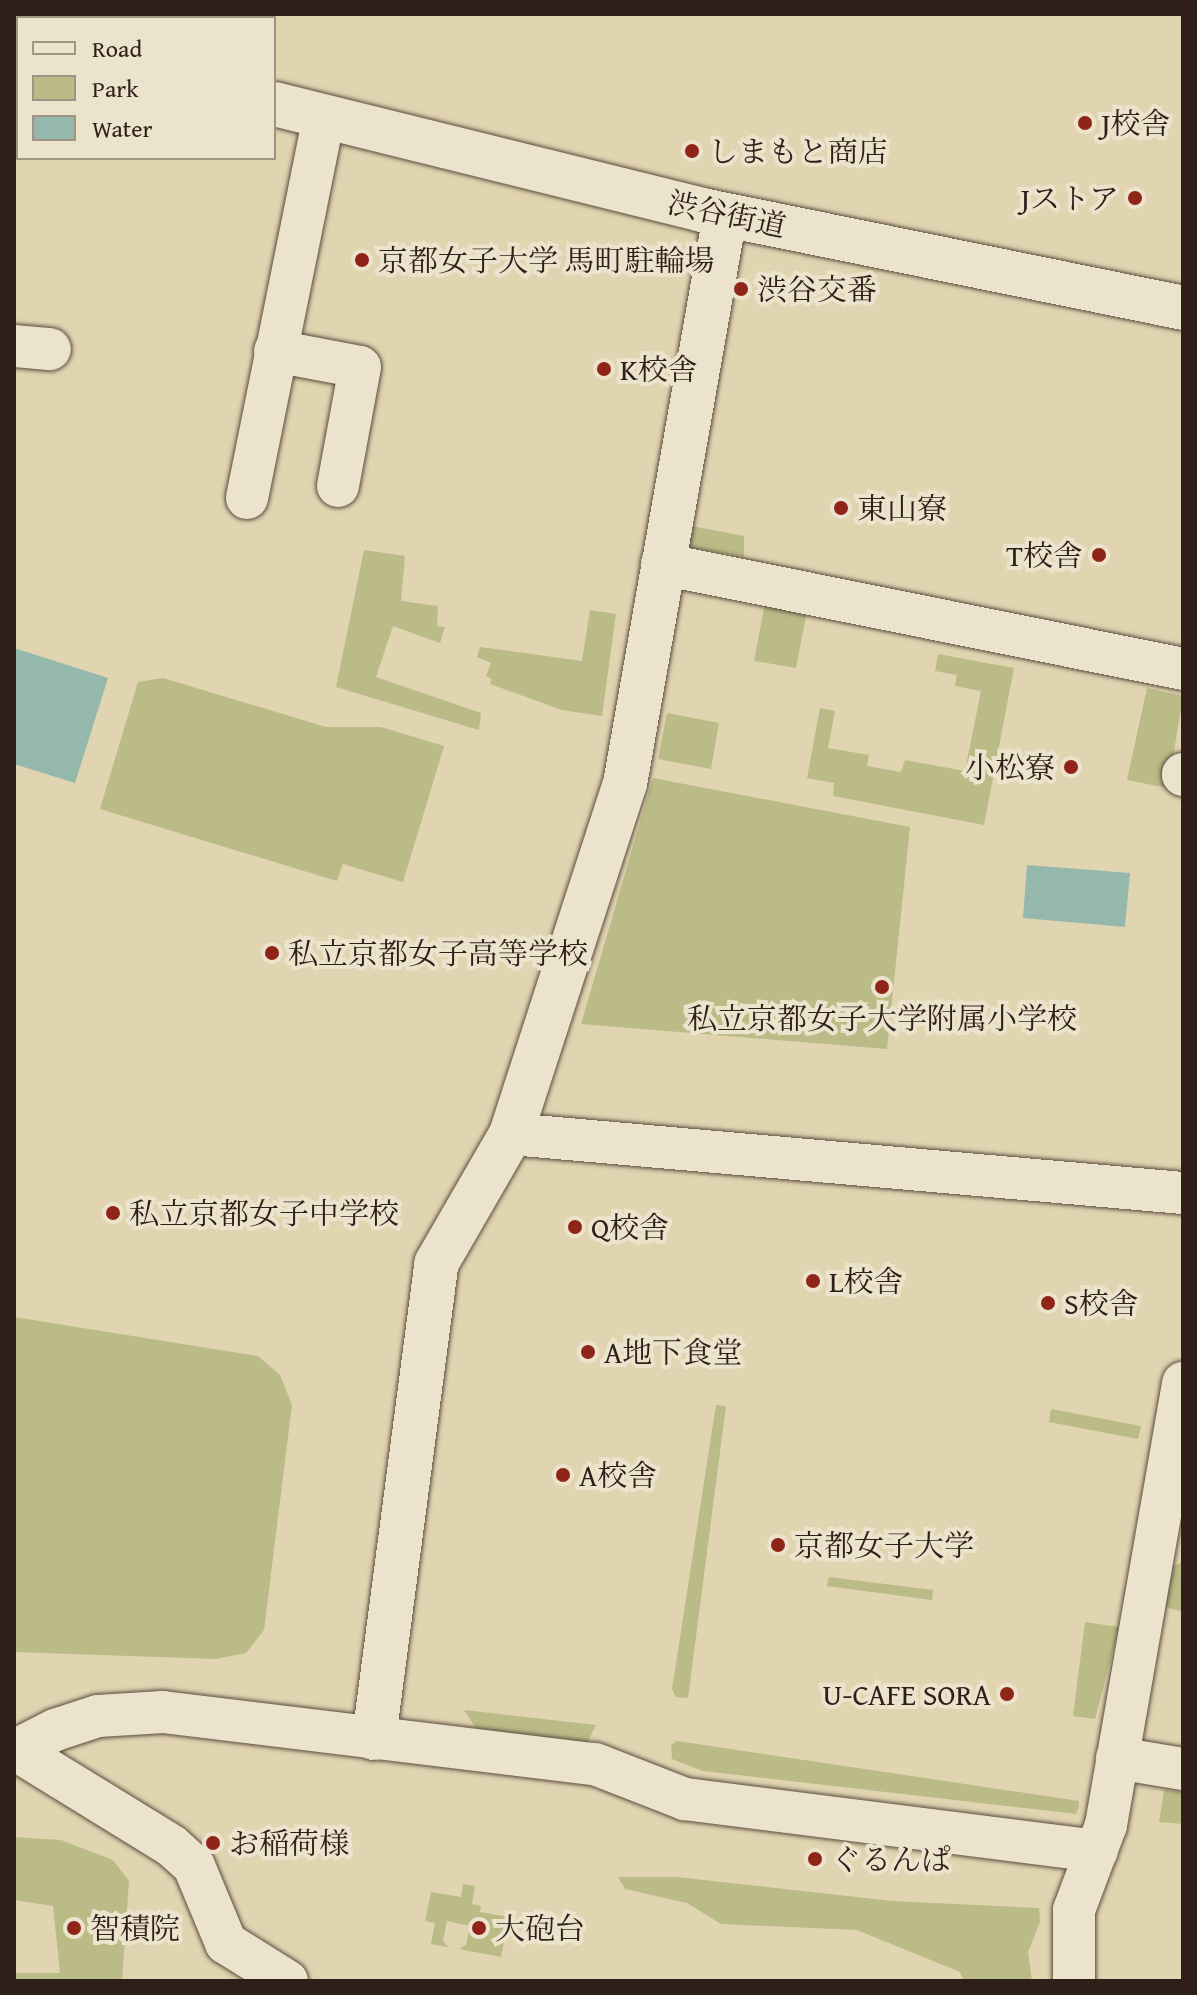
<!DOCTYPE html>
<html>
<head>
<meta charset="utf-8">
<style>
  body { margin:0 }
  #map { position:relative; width:1197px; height:1995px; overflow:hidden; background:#e1d4b1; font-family:"Gentium Book Plus","Noto Serif JP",serif }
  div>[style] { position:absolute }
  .green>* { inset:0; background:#babb86 }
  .water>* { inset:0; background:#94b8ac }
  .roads { filter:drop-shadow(0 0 2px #5b4c3f) drop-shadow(0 0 2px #5b4c3f) }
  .minor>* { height:42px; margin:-21px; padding:0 21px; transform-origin:21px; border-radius:21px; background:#ece3cc }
  .tertiary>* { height:44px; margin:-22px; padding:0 22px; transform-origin:22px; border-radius:22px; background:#ece3cc }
  .secondary>* { height:44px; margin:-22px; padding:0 22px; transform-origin:22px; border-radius:22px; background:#ece3cc }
  .dots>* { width:22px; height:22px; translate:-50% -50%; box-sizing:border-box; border:4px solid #ece3cc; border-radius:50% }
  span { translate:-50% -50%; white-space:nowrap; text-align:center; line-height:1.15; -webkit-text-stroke:8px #ece3cc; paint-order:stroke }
  .poi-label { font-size:30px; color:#2e1f19 }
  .left { translate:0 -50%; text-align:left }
  .right { translate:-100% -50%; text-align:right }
  .street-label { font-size:30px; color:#2e1f19 }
  .frame { position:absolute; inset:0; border:16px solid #2e1f19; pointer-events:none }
  .legend { position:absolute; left:16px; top:16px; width:260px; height:144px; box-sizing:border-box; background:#ece3cc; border:2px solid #a09584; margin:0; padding:10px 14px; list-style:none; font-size:24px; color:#2e1f19 }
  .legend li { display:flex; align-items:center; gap:16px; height:40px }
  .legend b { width:40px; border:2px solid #a09584 }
</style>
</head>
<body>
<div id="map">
  <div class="green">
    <i style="clip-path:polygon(692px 526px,744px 536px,744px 557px,689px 547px)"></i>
    <i style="clip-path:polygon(364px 550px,405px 556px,401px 601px,438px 606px,437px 626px,445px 627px,440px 643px,393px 626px,376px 677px,481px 713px,479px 730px,336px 687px)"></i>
    <i style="clip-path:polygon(765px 603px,807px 611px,796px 668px,754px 661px)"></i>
    <i style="clip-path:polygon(590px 610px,616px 614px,602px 716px,562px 710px,490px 684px,492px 679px,486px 676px,491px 663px,477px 657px,480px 647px,582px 661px)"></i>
    <i style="clip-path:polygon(938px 654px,1014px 668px,984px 825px,833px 796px,834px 783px,807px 778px,820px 708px,835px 711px,828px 748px,869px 755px,867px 766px,901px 772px,905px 760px,965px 771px,981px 691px,955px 686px,957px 675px,935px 671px)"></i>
    <i style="clip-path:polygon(163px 678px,326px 727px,381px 727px,444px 746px,403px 882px,343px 864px,337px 881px,100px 809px,138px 682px)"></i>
    <i style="clip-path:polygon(1147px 688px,1183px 696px,1168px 788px,1127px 780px)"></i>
    <i style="clip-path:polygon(667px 713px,719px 723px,711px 769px,658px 759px)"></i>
    <i style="clip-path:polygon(653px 778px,910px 827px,887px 1049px,581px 1024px)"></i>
    <i style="clip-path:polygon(14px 1317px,258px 1356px,280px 1375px,292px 1405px,264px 1630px,246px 1653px,216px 1659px,14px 1652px)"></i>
    <i style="clip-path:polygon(716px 1405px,726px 1406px,688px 1698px,676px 1697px,672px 1689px)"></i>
    <i style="clip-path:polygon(1051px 1409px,1141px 1426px,1138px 1439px,1049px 1422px)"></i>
    <i style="clip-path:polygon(1183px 1562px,1183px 1612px,1163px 1606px,1169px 1568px)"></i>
    <i style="clip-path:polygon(829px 1577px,933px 1590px,932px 1600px,827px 1586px)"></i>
    <i style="clip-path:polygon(1085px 1622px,1119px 1627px,1095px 1719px,1073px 1716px)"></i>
    <i style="clip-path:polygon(464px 1710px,596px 1725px,587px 1743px,477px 1730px)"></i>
    <i style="clip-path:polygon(677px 1741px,1079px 1801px,1079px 1807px,1076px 1814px,703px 1771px,672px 1759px,671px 1745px)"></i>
    <i style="clip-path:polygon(1164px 1790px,1183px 1792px,1183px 1824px,1159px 1822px)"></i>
    <i style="clip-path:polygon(14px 1837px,61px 1840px,113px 1860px,129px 1881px,122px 1981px,14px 1981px,14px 1973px,60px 1973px,53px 1906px,14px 1900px)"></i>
    <i style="clip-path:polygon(618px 1877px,677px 1877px,892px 1901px,1039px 1908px,1040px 1922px,1028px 1952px,1032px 1981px,964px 1981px,960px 1972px,857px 1930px,721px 1924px,687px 1903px,625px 1889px)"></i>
    <i style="clip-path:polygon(463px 1884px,475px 1886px,472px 1904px,481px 1906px,480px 1912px,509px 1917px,501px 1957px,459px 1949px,466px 1945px,470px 1926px,447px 1921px,443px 1941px,448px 1947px,431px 1944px,435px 1923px,425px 1921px,431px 1892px,461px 1897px)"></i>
  </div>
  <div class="water">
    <i style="clip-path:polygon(14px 648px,108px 678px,75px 783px,14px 764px)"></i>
    <i style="clip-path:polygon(1027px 865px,1130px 873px,1125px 927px,1023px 918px)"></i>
  </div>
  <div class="roads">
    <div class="minor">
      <i style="left:184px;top:18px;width:4px;rotate:-76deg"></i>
      <i style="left:14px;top:346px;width:36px;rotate:5deg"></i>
      <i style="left:275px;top:351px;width:86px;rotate:10.7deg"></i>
      <i style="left:360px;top:367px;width:121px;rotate:100.5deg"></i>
      <i style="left:247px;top:498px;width:389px;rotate:-78.6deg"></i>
      <i style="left:662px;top:564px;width:531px;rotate:11.39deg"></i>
      <i style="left:1183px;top:774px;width:1px;rotate:90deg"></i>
      <i style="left:511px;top:1134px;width:675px;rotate:5.02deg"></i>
      <i style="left:1117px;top:1758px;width:67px;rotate:9.5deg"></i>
      <i style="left:287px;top:1981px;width:72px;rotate:-148.1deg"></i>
      <i style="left:226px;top:1943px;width:83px;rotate:-112.6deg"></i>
      <i style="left:194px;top:1866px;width:30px;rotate:-138deg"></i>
      <i style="left:172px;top:1846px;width:183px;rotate:-148.4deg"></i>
      <i style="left:16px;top:1750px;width:44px;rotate:-27.1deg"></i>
      <i style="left:55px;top:1730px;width:45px;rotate:-18deg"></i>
      <i style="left:98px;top:1716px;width:65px;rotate:-3.5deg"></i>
      <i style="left:163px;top:1712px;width:435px;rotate:6.9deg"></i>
      <i style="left:595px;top:1764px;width:97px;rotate:21.3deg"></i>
      <i style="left:685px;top:1799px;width:415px;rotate:7.2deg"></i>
      <i style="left:1074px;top:1981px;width:71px;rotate:-90deg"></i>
      <i style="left:1074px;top:1910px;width:91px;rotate:-69.4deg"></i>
      <i style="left:1106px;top:1825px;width:449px;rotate:-80.1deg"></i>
    </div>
    <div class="tertiary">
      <i style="left:374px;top:1738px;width:478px;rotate:-82.5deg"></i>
      <i style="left:436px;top:1264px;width:150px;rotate:-60deg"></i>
      <i style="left:511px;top:1134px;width:368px;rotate:-72deg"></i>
      <i style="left:625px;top:784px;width:578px;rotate:-80.03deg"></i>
      <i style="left:14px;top:1750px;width:2px"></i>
    </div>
    <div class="secondary">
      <i style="left:14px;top:48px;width:4px;rotate:14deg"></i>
      <i style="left:274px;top:104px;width:441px;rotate:13.9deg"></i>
      <i style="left:702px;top:210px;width:491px;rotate:11.5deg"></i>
    </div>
  </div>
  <div class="dots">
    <i style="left:1085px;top:123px;background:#8f2418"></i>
    <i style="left:692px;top:151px;background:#8f2418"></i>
    <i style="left:1135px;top:198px;background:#8f2418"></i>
    <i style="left:362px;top:260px;background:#8f2418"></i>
    <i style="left:741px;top:289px;background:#8f2418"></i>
    <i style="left:604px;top:369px;background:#8f2418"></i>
    <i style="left:841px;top:508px;background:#8f2418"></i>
    <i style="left:1099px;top:555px;background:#8f2418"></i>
    <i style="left:1071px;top:767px;background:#8f2418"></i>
    <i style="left:272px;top:953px;background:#8f2418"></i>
    <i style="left:882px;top:987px;background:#8f2418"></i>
    <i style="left:113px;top:1213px;background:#8f2418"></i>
    <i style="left:575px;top:1227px;background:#8f2418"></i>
    <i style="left:813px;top:1281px;background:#8f2418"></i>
    <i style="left:1048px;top:1303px;background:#8f2418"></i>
    <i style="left:588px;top:1352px;background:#8f2418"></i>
    <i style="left:563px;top:1475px;background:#8f2418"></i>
    <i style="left:778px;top:1545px;background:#8f2418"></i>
    <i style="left:1007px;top:1694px;background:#8f2418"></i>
    <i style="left:213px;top:1843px;background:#8f2418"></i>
    <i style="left:815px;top:1859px;background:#8f2418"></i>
    <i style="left:74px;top:1928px;background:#8f2418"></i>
    <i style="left:479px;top:1928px;background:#8f2418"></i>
  </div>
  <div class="poi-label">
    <span class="left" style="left:1101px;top:123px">J校舎</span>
    <span class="left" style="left:708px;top:151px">しまもと商店</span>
    <span class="right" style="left:1119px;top:198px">Jストア</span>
    <span class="left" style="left:378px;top:260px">京都女子大学 馬町駐輪場</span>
    <span class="left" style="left:757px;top:289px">渋谷交番</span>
    <span class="left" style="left:620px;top:369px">K校舎</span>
    <span class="left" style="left:857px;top:508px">東山寮</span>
    <span class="right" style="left:1083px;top:555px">T校舎</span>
    <span class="right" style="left:1055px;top:767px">小松寮</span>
    <span class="left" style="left:288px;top:953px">私立京都女子高等学校</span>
    <span style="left:882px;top:1018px">私立京都女子大学附属小学校</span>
    <span class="left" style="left:129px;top:1213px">私立京都女子中学校</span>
    <span class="left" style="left:591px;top:1227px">Q校舎</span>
    <span class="left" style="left:829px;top:1281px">L校舎</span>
    <span class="left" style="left:1064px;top:1303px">S校舎</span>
    <span class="left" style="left:604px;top:1352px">A地下食堂</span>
    <span class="left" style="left:579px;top:1475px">A校舎</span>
    <span class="left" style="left:794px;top:1545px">京都女子大学</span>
    <span class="right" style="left:991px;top:1694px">U-CAFE SORA</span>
    <span class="left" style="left:229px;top:1843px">お稲荷様</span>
    <span class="left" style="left:831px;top:1859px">ぐるんぱ</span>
    <span class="left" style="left:90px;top:1928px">智積院</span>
    <span class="left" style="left:495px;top:1928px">大砲台</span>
  </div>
  <div class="street-label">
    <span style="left:727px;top:214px;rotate:12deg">渋谷街道</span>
  </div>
  <div class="frame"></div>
  <ul class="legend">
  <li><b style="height:10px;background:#ece3cc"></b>Road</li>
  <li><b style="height:22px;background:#babb86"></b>Park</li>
  <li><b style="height:22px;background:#94b8ac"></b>Water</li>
  </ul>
</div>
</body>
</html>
